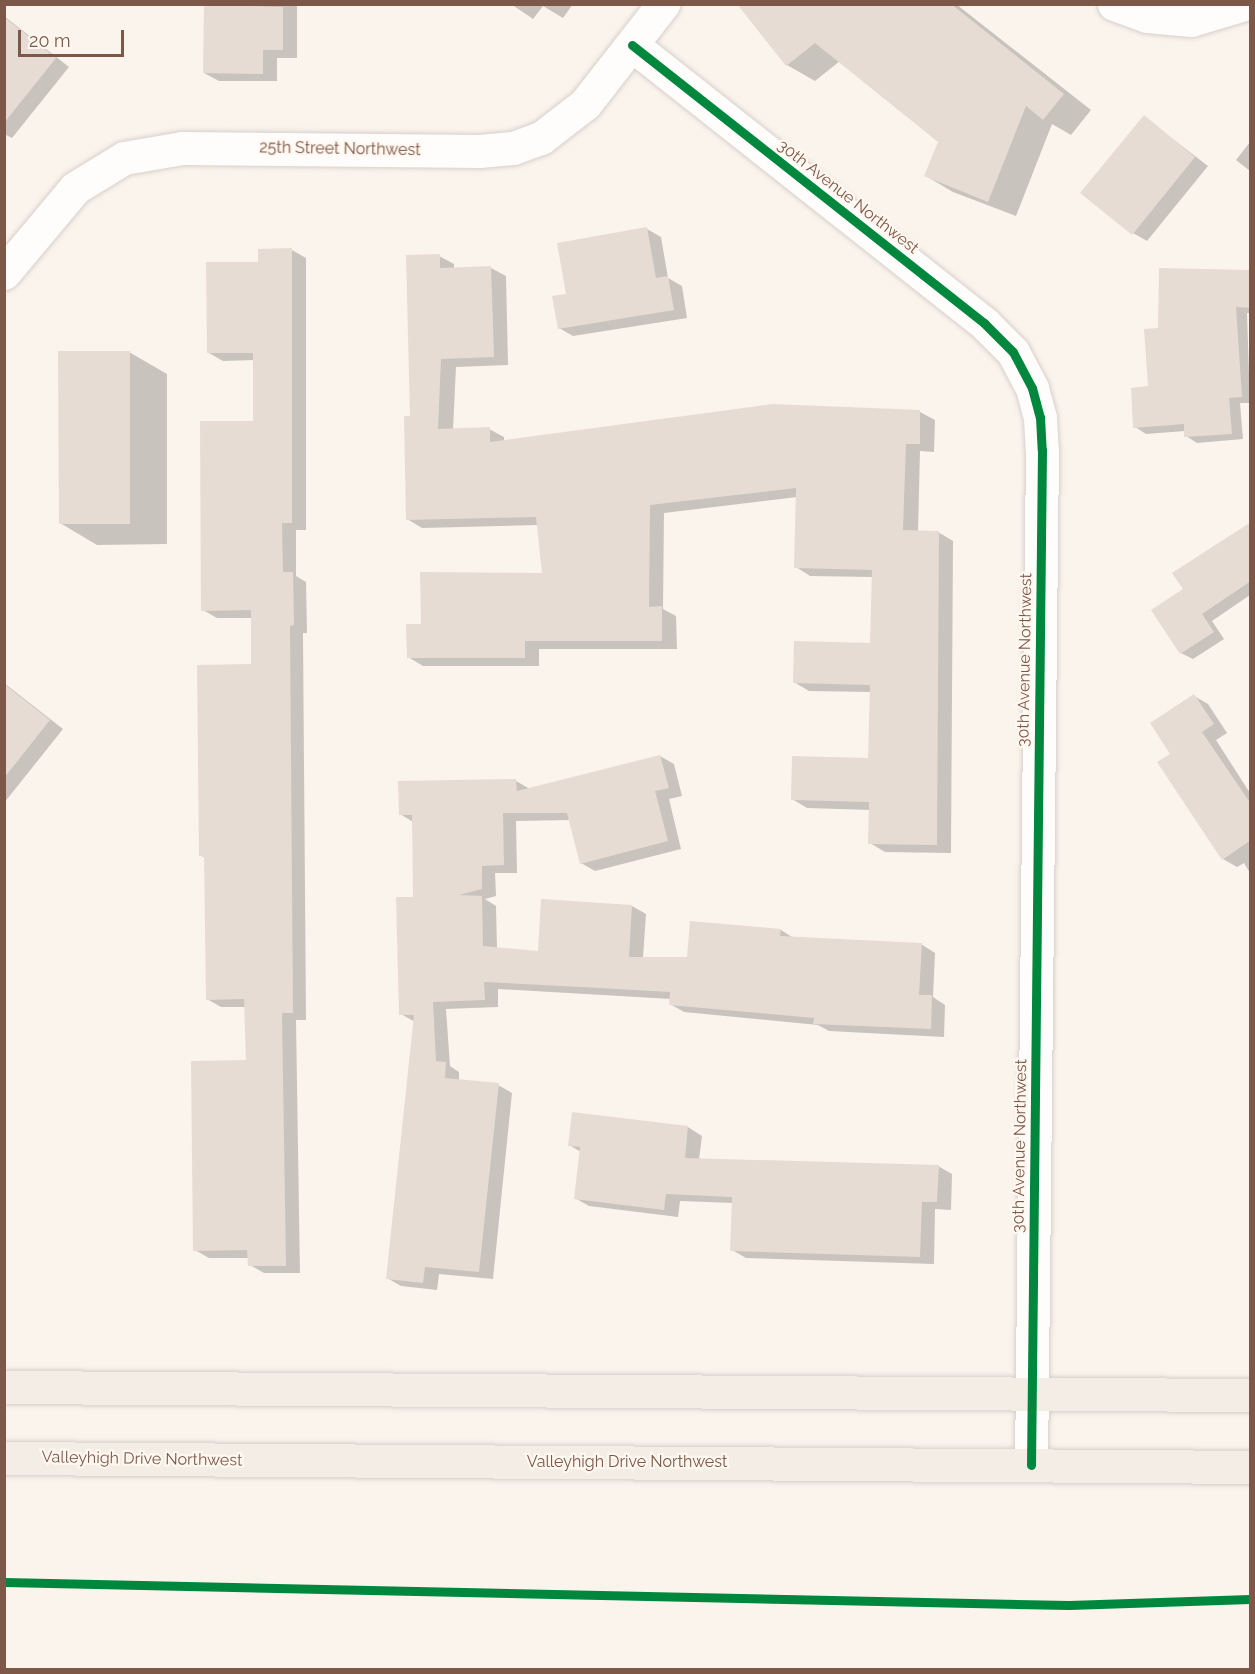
<!DOCTYPE html>
<html>
<head>
<meta charset="utf-8">
<style>
  body { margin:0 }
  #map { position:relative; width:1255px; height:1674px; overflow:hidden; background:#faf4ed; font-family:Raleway,sans-serif }
  div>[style] { position:absolute }
  .shadow>* { inset:0; background:#0003 }
  .building>* { inset:0; background:#e7dcd4 }
  .roads { filter:drop-shadow(0 0 2px #d8cfca) drop-shadow(0 0 2px #d8cfca) }
  .minor>* { height:33px; margin:-16.5px; padding:0 16.5px; transform-origin:16.5px; border-radius:16.5px; background:#fefdfc }
  .major>* { height:33px; margin:-16.5px; padding:0 16.5px; transform-origin:16.5px; border-radius:16.5px; background:#f3ede6 }
  .cycleway>* { height:9px; margin:-4.5px; padding:0 4.5px; transform-origin:4.5px; border-radius:4.5px; background:#00873e }
  span { translate:-50% -50%; white-space:nowrap; text-align:center; line-height:1.15; -webkit-text-stroke:4.5px #fff8f0; paint-order:stroke }
  .street-label { font-size:16px; color:#7d5748 }
  .frame { position:absolute; inset:0; border:6px solid #7d5748; pointer-events:none }
  .scale { position:absolute; left:18px; top:30px; width:106px; height:27px; box-sizing:border-box; border:3px solid #7d5748; border-top:0; padding-left:8px; font-size:18px; line-height:21px; white-space:nowrap; color:#7d5748; -webkit-text-stroke:4px #fff8f0; paint-order:stroke }
</style>
</head>
<body>
<div id="map">
  <div class="shadow">
    <i style="clip-path:polygon(205px 4px,297px 4px,297px 58px,277px 58px,277px 81px,219px 81px,204px 73px)"></i>
    <i style="clip-path:polygon(511px 4px,573px 4px,563px 18px,543px 6px,533px 19px)"></i>
    <i style="clip-path:polygon(760px 4px,956px 4px,1091px 110px,1071px 135px,1052px 124px,1016px 216px,953px 192px,926px 176px,939px 141px,840px 61px,815px 81px,787px 65px,747px 15px)"></i>
    <i style="clip-path:polygon(4px 16px,69px 67px,12px 138px,4px 134px)"></i>
    <i style="clip-path:polygon(1144px 117px,1208px 166px,1147px 241px,1133px 233px)"></i>
    <i style="clip-path:polygon(1250px 142px,1250px 171px,1236px 160px)"></i>
    <i style="clip-path:polygon(647px 229px,661px 237px,668px 278px,682px 286px,687px 318px,573px 336px,559px 328px,567px 295px)"></i>
    <i style="clip-path:polygon(292px 250px,306px 258px,306px 530px,296px 530px,296px 576px,306px 582px,307px 633px,303px 633px,306px 1020px,296px 1020px,300px 1273px,264px 1273px,250px 1265px,249px 1258px,209px 1258px,195px 1250px,247px 1062px,246px 1007px,221px 1007px,207px 999px,206px 858px,200px 855px,253px 666px,253px 618px,217px 618px,203px 610px,255px 422px,255px 360px,223px 361px,209px 353px,260px 263px)"></i>
    <i style="clip-path:polygon(439px 256px,454px 264px,454px 269px,491px 268px,506px 276px,508px 365px,456px 367px,453px 430px,489px 429px,504px 437px,504px 442px,773px 406px,920px 412px,935px 420px,934px 452px,920px 451px,918px 532px,938px 532px,953px 541px,951px 853px,885px 852px,870px 843px,871px 810px,807px 808px,792px 799px,870px 760px,871px 692px,809px 691px,794px 682px,872px 645px,873px 577px,810px 576px,796px 567px,797px 497px,664px 513px,663px 609px,676px 616px,677px 649px,539px 649px,539px 666px,423px 666px,408px 657px,543px 574px,538px 525px,422px 528px,407px 519px,411px 417px)"></i>
    <i style="clip-path:polygon(1250px 271px,1250px 313px,1247px 313px,1250px 403px,1240px 403px,1243px 439px,1197px 443px,1186px 436px,1185px 431px,1146px 434px,1135px 427px,1149px 387px,1159px 329px)"></i>
    <i style="clip-path:polygon(129px 352px,167px 374px,167px 544px,97px 545px,60px 523px)"></i>
    <i style="clip-path:polygon(1250px 524px,1250px 595px,1212px 621px,1224px 639px,1193px 659px,1181px 653px,1186px 589px)"></i>
    <i style="clip-path:polygon(4px 683px,63px 729px,4px 803px)"></i>
    <i style="clip-path:polygon(1194px 696px,1208px 704px,1227px 733px,1216px 740px,1250px 793px,1250px 873px,1244px 863px,1237px 867px,1223px 859px,1172px 754px)"></i>
    <i style="clip-path:polygon(660px 756px,674px 764px,682px 796px,669px 799px,681px 849px,595px 871px,581px 863px,571px 820px,516px 821px,517px 873px,495px 873px,496px 896px,485px 899px,496px 906px,497px 949px,540px 953px,632px 906px,646px 914px,643px 958px,688px 959px,781px 930px,795px 939px,921px 944px,935px 953px,933px 997px,945px 1005px,944px 1037px,829px 1031px,818px 1025px,684px 1012px,670px 1004px,671px 999px,498px 989px,498px 1007px,446px 1009px,450px 1066px,459px 1072px,459px 1081px,498px 1085px,512px 1093px,493px 1279px,439px 1274px,437px 1290px,401px 1286px,387px 1278px,415px 1022px,401px 1014px,415px 898px,413px 822px,400px 814px,516px 781px,530px 789px)"></i>
    <i style="clip-path:polygon(688px 1127px,702px 1136px,699px 1160px,938px 1166px,952px 1174px,951px 1210px,935px 1209px,934px 1264px,746px 1258px,732px 1250px,733px 1203px,680px 1201px,678px 1217px,589px 1206px,575px 1198px,581px 1152px,569px 1145px)"></i>
  </div>
  <div class="building">
    <i style="clip-path:polygon(204px 4px,283px 7px,283px 50px,263px 50px,263px 74px,203px 73px)"></i>
    <i style="clip-path:polygon(737px 4px,951px 4px,1064px 94px,1043px 120px,1026px 106px,988px 202px,924px 176px,938px 142px,815px 43px,786px 66px)"></i>
    <i style="clip-path:polygon(4px 17px,56px 58px,4px 123px)"></i>
    <i style="clip-path:polygon(1144px 115px,1195px 157px,1132px 235px,1080px 193px)"></i>
    <i style="clip-path:polygon(647px 227px,656px 278px,668px 276px,674px 310px,558px 329px,552px 296px,566px 294px,557px 243px)"></i>
    <i style="clip-path:polygon(292px 248px,292px 523px,282px 523px,283px 572px,293px 572px,294px 625px,290px 626px,293px 1013px,282px 1013px,286px 1266px,248px 1266px,247px 1250px,193px 1251px,191px 1061px,246px 1060px,244px 999px,206px 1000px,204px 856px,199px 856px,197px 665px,251px 664px,251px 610px,201px 611px,200px 421px,253px 421px,253px 353px,207px 353px,206px 262px,258px 262px,258px 249px)"></i>
    <i style="clip-path:polygon(440px 254px,440px 268px,491px 266px,494px 357px,441px 359px,438px 429px,490px 427px,490px 442px,773px 404px,920px 410px,920px 444px,906px 444px,903px 530px,939px 531px,937px 845px,868px 844px,869px 802px,791px 800px,792px 756px,868px 758px,870px 685px,793px 683px,794px 641px,870px 643px,872px 570px,794px 568px,796px 488px,650px 505px,649px 607px,662px 606px,662px 641px,525px 641px,525px 658px,407px 658px,406px 624px,421px 624px,420px 572px,542px 573px,536px 517px,406px 520px,404px 416px,410px 416px,406px 255px)"></i>
    <i style="clip-path:polygon(1159px 268px,1251px 270px,1251px 308px,1236px 307px,1242px 397px,1229px 398px,1232px 434px,1184px 437px,1184px 424px,1133px 428px,1131px 388px,1148px 386px,1144px 329px,1158px 328px)"></i>
    <i style="clip-path:polygon(58px 351px,130px 351px,130px 524px,59px 524px)"></i>
    <i style="clip-path:polygon(1251px 522px,1251px 581px,1202px 614px,1214px 632px,1180px 654px,1151px 610px,1183px 589px,1172px 573px)"></i>
    <i style="clip-path:polygon(4px 684px,50px 720px,4px 778px)"></i>
    <i style="clip-path:polygon(1194px 694px,1214px 724px,1202px 732px,1251px 804px,1251px 840px,1222px 860px,1157px 762px,1170px 754px,1150px 723px)"></i>
    <i style="clip-path:polygon(660px 755px,669px 788px,655px 791px,668px 841px,580px 864px,567px 813px,503px 813px,504px 865px,482px 866px,482px 889px,459px 895px,482px 896px,483px 946px,538px 951px,541px 899px,632px 905px,629px 957px,687px 957px,690px 921px,781px 929px,780px 936px,922px 943px,919px 995px,932px 995px,931px 1029px,813px 1024px,814px 1018px,669px 1005px,670px 992px,600px 988px,484px 982px,485px 1000px,433px 1002px,436px 1061px,446px 1062px,445px 1078px,499px 1083px,479px 1272px,425px 1267px,423px 1283px,386px 1279px,414px 1015px,399px 1015px,396px 897px,413px 897px,412px 815px,399px 815px,398px 781px,516px 779px,517px 791px)"></i>
    <i style="clip-path:polygon(572px 1112px,688px 1126px,685px 1158px,939px 1165px,937px 1202px,922px 1202px,920px 1257px,730px 1251px,732px 1197px,666px 1194px,664px 1210px,574px 1199px,580px 1147px,568px 1146px)"></i>
  </div>
  <div class="roads">
    <div class="minor">
      <i style="left:1114px;top:4px;width:35px;rotate:20deg"></i>
      <i style="left:1147px;top:16px;width:44px;rotate:5.2deg"></i>
      <i style="left:1191px;top:20px;width:55px;rotate:-16.8deg"></i>
      <i style="left:632px;top:45px;width:449px;rotate:38.3deg"></i>
      <i style="left:984px;top:323px;width:41px;rotate:45deg"></i>
      <i style="left:1013px;top:352px;width:41px;rotate:62.2deg"></i>
      <i style="left:1032px;top:388px;width:30px;rotate:75deg"></i>
      <i style="left:1040px;top:417px;width:33px;rotate:87deg"></i>
      <i style="left:1042px;top:450px;width:1015px;rotate:90.62deg"></i>
      <i style="left:4px;top:273px;width:111px;rotate:-50.1deg"></i>
      <i style="left:75px;top:188px;width:57px;rotate:-31.5deg"></i>
      <i style="left:124px;top:158px;width:59px;rotate:-9.8deg"></i>
      <i style="left:182px;top:148px;width:297px;rotate:0.6deg"></i>
      <i style="left:479px;top:151px;width:34px;rotate:-5deg"></i>
      <i style="left:513px;top:148px;width:30px;rotate:-20deg"></i>
      <i style="left:541px;top:138px;width:56px;rotate:-37.7deg"></i>
      <i style="left:585px;top:104px;width:127px;rotate:-52deg"></i>
    </div>
    <div class="major">
      <i style="left:4px;top:1387px;width:1246px;rotate:0.37deg"></i>
      <i style="left:4px;top:1458px;width:1246px;rotate:0.41deg"></i>
    </div>
  </div>
  <div class="cycleway">
    <i style="left:632px;top:45px;width:449px;rotate:38.3deg"></i>
    <i style="left:984px;top:323px;width:41px;rotate:45deg"></i>
    <i style="left:1013px;top:352px;width:41px;rotate:62.2deg"></i>
    <i style="left:1032px;top:388px;width:30px;rotate:75deg"></i>
    <i style="left:1040px;top:417px;width:33px;rotate:87deg"></i>
    <i style="left:1042px;top:450px;width:1015px;rotate:90.62deg"></i>
    <i style="left:4px;top:1582px;width:1065px;rotate:1.24deg"></i>
    <i style="left:1069px;top:1605px;width:181px;rotate:-1.9deg"></i>
  </div>
  <div class="street-label">
    <span style="left:340px;top:149px;rotate:1deg">25th Street Northwest</span>
    <span style="left:848px;top:197px;rotate:38deg">30th Avenue Northwest</span>
    <span style="left:1025px;top:660px;rotate:-89deg">30th Avenue Northwest</span>
    <span style="left:1020px;top:1146px;rotate:-89deg">30th Avenue Northwest</span>
    <span style="left:142px;top:1459px;rotate:1deg">Valleyhigh Drive Northwest</span>
    <span style="left:627px;top:1462px">Valleyhigh Drive Northwest</span>
  </div>
  <div class="frame"></div>
  <div class="scale">20 m</div>
</div>
</body>
</html>
